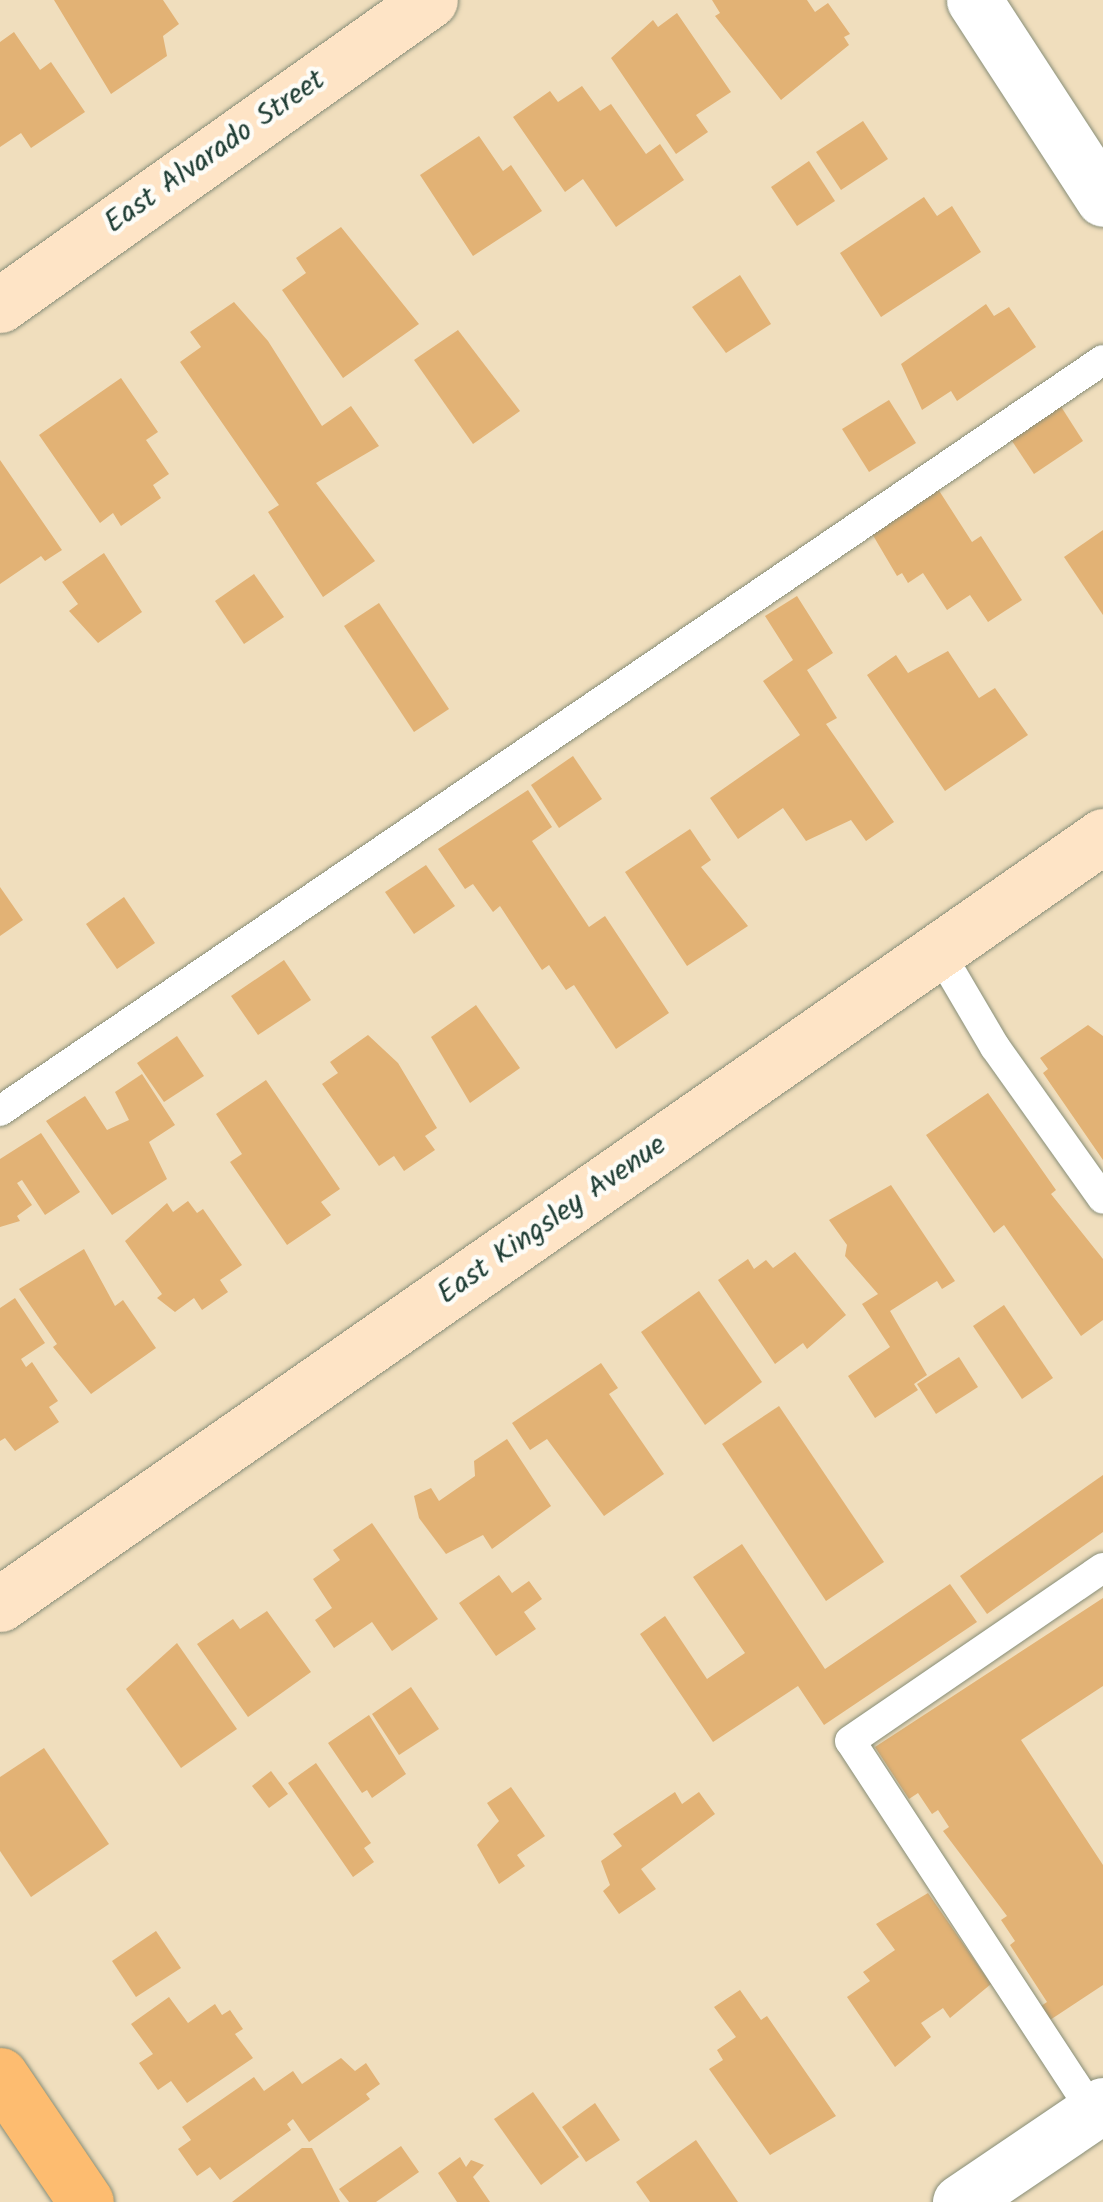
<!DOCTYPE html>
<html>
<head>
<meta charset="utf-8">
<style>
  body { margin:0 }
  #map { position:relative; width:1103px; height:2202px; overflow:hidden; background:#f0debd; font-family:Kalam,sans-serif }
  div>[style] { position:absolute }
  .building>* { inset:0; background:#e2b275 }
  .roads { filter:drop-shadow(0 0 2px #888e78) drop-shadow(0 0 2px #888e78) }
  .lane>* { height:30px; margin:-15px; padding:0 15px; transform-origin:15px; border-radius:15px; background:#fff }
  .street>* { height:55px; margin:-27.5px; padding:0 27.5px; transform-origin:27.5px; border-radius:27.5px; background:#fff }
  .secondary>* { height:55px; margin:-27.5px; padding:0 27.5px; transform-origin:27.5px; border-radius:27.5px; background:#fee4c6 }
  .primary>* { height:55px; margin:-27.5px; padding:0 27.5px; transform-origin:27.5px; border-radius:27.5px; background:#fdbc70 }
  span { translate:-50% -50%; white-space:nowrap; text-align:center; line-height:1.15; -webkit-text-stroke:9px #fdfcf7; paint-order:stroke }
  .street-label { font-size:30px; color:#1f3d34 }
</style>
</head>
<body>
<div id="map">
  <div class="building">
    <i style="clip-path:polygon(54px 0,163px 0,179px 24px,163px 36px,167px 56px,111px 94px)"></i>
    <i style="clip-path:polygon(712px 0,807px 0,815px 12px,828px 3px,850px 34px,844px 37px,849px 45px,781px 100px,715px 16px,720px 13px)"></i>
    <i style="clip-path:polygon(677px 13px,731px 92px,696px 115px,708px 132px,676px 154px,611px 58px,653px 20px,658px 27px)"></i>
    <i style="clip-path:polygon(14px 32px,40px 70px,51px 62px,85px 112px,31px 148px,21px 133px,0 147px,0 42px)"></i>
    <i style="clip-path:polygon(582px 86px,600px 111px,611px 104px,646px 154px,660px 144px,684px 180px,616px 227px,583px 179px,565px 192px,513px 117px,550px 91px,558px 102px)"></i>
    <i style="clip-path:polygon(863px 121px,888px 159px,841px 190px,816px 152px)"></i>
    <i style="clip-path:polygon(479px 136px,503px 171px,511px 165px,542px 211px,473px 256px,420px 175px)"></i>
    <i style="clip-path:polygon(809px 161px,835px 201px,797px 226px,771px 187px)"></i>
    <i style="clip-path:polygon(924px 197px,937px 216px,952px 206px,981px 252px,881px 317px,840px 253px)"></i>
    <i style="clip-path:polygon(341px 227px,419px 324px,343px 378px,282px 290px,306px 273px,296px 258px)"></i>
    <i style="clip-path:polygon(740px 275px,771px 324px,726px 353px,692px 307px)"></i>
    <i style="clip-path:polygon(234px 302px,268px 341px,322px 426px,351px 406px,379px 446px,316px 483px,375px 561px,323px 597px,268px 512px,279px 505px,180px 362px,201px 347px,190px 332px)"></i>
    <i style="clip-path:polygon(986px 304px,994px 316px,1009px 307px,1036px 347px,957px 401px,951px 391px,922px 410px,901px 364px)"></i>
    <i style="clip-path:polygon(458px 330px,520px 411px,473px 444px,414px 360px)"></i>
    <i style="clip-path:polygon(121px 378px,158px 432px,146px 440px,169px 474px,153px 485px,161px 498px,121px 526px,113px 513px,100px 523px,39px 435px)"></i>
    <i style="clip-path:polygon(889px 400px,916px 443px,869px 472px,842px 429px)"></i>
    <i style="clip-path:polygon(1060px 405px,1083px 441px,1034px 474px,1010px 438px)"></i>
    <i style="clip-path:polygon(0 460px,62px 550px,45px 561px,41px 556px,0 584px)"></i>
    <i style="clip-path:polygon(938px 489px,972px 542px,981px 536px,1022px 600px,988px 622px,970px 595px,947px 610px,923px 573px,908px 583px,902px 573px,897px 576px,871px 532px)"></i>
    <i style="clip-path:polygon(1103px 530px,1103px 615px,1064px 557px)"></i>
    <i style="clip-path:polygon(104px 553px,142px 612px,98px 643px,69px 611px,78px 604px,62px 582px)"></i>
    <i style="clip-path:polygon(254px 574px,284px 617px,244px 644px,215px 601px)"></i>
    <i style="clip-path:polygon(797px 596px,833px 653px,807px 670px,837px 718px,826px 724px,894px 822px,866px 841px,851px 820px,806px 841px,783px 808px,738px 839px,710px 798px,800px 735px,763px 681px,793px 660px,765px 616px)"></i>
    <i style="clip-path:polygon(379px 603px,449px 709px,414px 732px,344px 626px)"></i>
    <i style="clip-path:polygon(948px 651px,979px 698px,995px 688px,1028px 735px,945px 791px,867px 675px,896px 655px,908px 673px)"></i>
    <i style="clip-path:polygon(573px 756px,602px 799px,559px 828px,531px 785px)"></i>
    <i style="clip-path:polygon(528px 790px,552px 827px,532px 841px,589px 927px,605px 916px,669px 1013px,616px 1049px,574px 985px,566px 990px,549px 965px,542px 970px,500px 906px,493px 912px,473px 884px,465px 889px,438px 849px)"></i>
    <i style="clip-path:polygon(690px 829px,711px 860px,701px 867px,748px 926px,687px 966px,625px 872px)"></i>
    <i style="clip-path:polygon(426px 865px,455px 906px,414px 934px,385px 892px)"></i>
    <i style="clip-path:polygon(0 887px,23px 920px,0 936px)"></i>
    <i style="clip-path:polygon(124px 897px,155px 943px,117px 969px,86px 924px)"></i>
    <i style="clip-path:polygon(284px 960px,311px 1000px,258px 1035px,231px 996px)"></i>
    <i style="clip-path:polygon(476px 1005px,520px 1068px,470px 1103px,431px 1037px)"></i>
    <i style="clip-path:polygon(1088px 1025px,1103px 1036px,1103px 1160px,1043px 1073px,1048px 1069px,1040px 1058px)"></i>
    <i style="clip-path:polygon(368px 1035px,398px 1063px,437px 1128px,425px 1136px,435px 1150px,404px 1171px,394px 1156px,379px 1166px,322px 1084px,338px 1073px,330px 1062px)"></i>
    <i style="clip-path:polygon(177px 1036px,204px 1076px,164px 1102px,137px 1063px)"></i>
    <i style="clip-path:polygon(142px 1074px,175px 1125px,149px 1142px,167px 1179px,112px 1215px,46px 1121px,85px 1096px,107px 1130px,129px 1120px,115px 1092px)"></i>
    <i style="clip-path:polygon(266px 1080px,340px 1189px,321px 1202px,331px 1215px,287px 1245px,230px 1162px,242px 1154px,216px 1114px)"></i>
    <i style="clip-path:polygon(988px 1093px,1056px 1190px,1051px 1194px,1103px 1259px,1103px 1320px,1081px 1336px,1004px 1225px,994px 1233px,926px 1135px)"></i>
    <i style="clip-path:polygon(41px 1133px,80px 1192px,45px 1215px,22px 1180px,17px 1183px,32px 1205px,17px 1216px,20px 1221px,0 1227px,0 1159px)"></i>
    <i style="clip-path:polygon(891px 1185px,955px 1281px,942px 1289px,937px 1281px,890px 1311px,927px 1375px,914px 1384px,918px 1390px,875px 1418px,848px 1376px,890px 1347px,862px 1304px,878px 1294px,845px 1256px,847px 1245px,829px 1220px)"></i>
    <i style="clip-path:polygon(188px 1201px,197px 1213px,203px 1209px,242px 1265px,220px 1280px,228px 1292px,202px 1310px,194px 1298px,175px 1312px,157px 1298px,162px 1294px,125px 1241px,167px 1203px,173px 1212px)"></i>
    <i style="clip-path:polygon(84px 1249px,115px 1306px,123px 1300px,156px 1348px,91px 1394px,53px 1347px,57px 1344px,19px 1289px)"></i>
    <i style="clip-path:polygon(795px 1252px,846px 1315px,807px 1349px,803px 1343px,775px 1364px,718px 1280px,748px 1259px,754px 1269px,766px 1260px,773px 1268px)"></i>
    <i style="clip-path:polygon(699px 1291px,762px 1382px,705px 1425px,641px 1332px)"></i>
    <i style="clip-path:polygon(15px 1298px,45px 1343px,21px 1359px,26px 1367px,32px 1362px,58px 1401px,49px 1407px,59px 1422px,15px 1451px,5px 1438px,0 1441px,0 1308px)"></i>
    <i style="clip-path:polygon(1004px 1305px,1053px 1378px,1022px 1399px,973px 1326px)"></i>
    <i style="clip-path:polygon(959px 1357px,978px 1387px,936px 1414px,917px 1384px)"></i>
    <i style="clip-path:polygon(601px 1363px,618px 1388px,609px 1394px,664px 1474px,604px 1516px,547px 1439px,530px 1450px,512px 1423px)"></i>
    <i style="clip-path:polygon(779px 1406px,884px 1562px,826px 1601px,722px 1444px)"></i>
    <i style="clip-path:polygon(507px 1439px,551px 1506px,492px 1549px,483px 1535px,446px 1554px,419px 1518px,414px 1496px,431px 1488px,439px 1501px,475px 1476px,474px 1461px)"></i>
    <i style="clip-path:polygon(1103px 1475px,1103px 1532px,987px 1614px,960px 1576px)"></i>
    <i style="clip-path:polygon(372px 1523px,438px 1619px,392px 1651px,372px 1622px,334px 1648px,315px 1620px,332px 1608px,313px 1579px,340px 1560px,333px 1550px)"></i>
    <i style="clip-path:polygon(742px 1544px,825px 1669px,950px 1584px,977px 1622px,824px 1725px,798px 1686px,713px 1742px,640px 1634px,665px 1616px,707px 1679px,745px 1653px,693px 1577px)"></i>
    <i style="clip-path:polygon(499px 1575px,512px 1593px,529px 1581px,542px 1599px,524px 1612px,536px 1629px,496px 1656px,459px 1603px)"></i>
    <i style="clip-path:polygon(1103px 1598px,1103px 1686px,1021px 1740px,1103px 1865px,1103px 1985px,1050px 2020px,1041px 2006px,1047px 2002px,1010px 1945px,1015px 1941px,1001px 1920px,1007px 1916px,943px 1831px,949px 1827px,938px 1810px,932px 1814px,918px 1793px,909px 1799px,875px 1747px)"></i>
    <i style="clip-path:polygon(267px 1611px,311px 1672px,248px 1717px,197px 1644px,233px 1619px,240px 1629px)"></i>
    <i style="clip-path:polygon(177px 1643px,237px 1729px,181px 1768px,126px 1689px)"></i>
    <i style="clip-path:polygon(411px 1687px,439px 1729px,399px 1755px,372px 1714px)"></i>
    <i style="clip-path:polygon(369px 1715px,406px 1774px,372px 1798px,367px 1790px,362px 1793px,328px 1743px)"></i>
    <i style="clip-path:polygon(44px 1748px,109px 1844px,31px 1897px,0 1851px,0 1777px)"></i>
    <i style="clip-path:polygon(316px 1763px,371px 1843px,364px 1848px,374px 1862px,353px 1877px,288px 1783px)"></i>
    <i style="clip-path:polygon(271px 1771px,288px 1794px,269px 1808px,252px 1786px)"></i>
    <i style="clip-path:polygon(511px 1787px,545px 1836px,517px 1855px,525px 1866px,499px 1884px,477px 1845px,499px 1821px,487px 1803px)"></i>
    <i style="clip-path:polygon(675px 1792px,682px 1804px,699px 1792px,715px 1814px,641px 1869px,656px 1889px,619px 1914px,603px 1891px,610px 1885px,601px 1861px,622px 1846px,613px 1834px)"></i>
    <i style="clip-path:polygon(928px 1893px,991px 1984px,950px 2018px,943px 2008px,921px 2023px,931px 2037px,895px 2067px,847px 1997px,870px 1981px,863px 1972px,895px 1950px,876px 1924px)"></i>
    <i style="clip-path:polygon(156px 1931px,181px 1968px,136px 1997px,112px 1961px)"></i>
    <i style="clip-path:polygon(740px 1990px,761px 2020px,767px 2016px,836px 2116px,770px 2155px,709px 2069px,723px 2060px,717px 2050px,736px 2037px,714px 2007px)"></i>
    <i style="clip-path:polygon(169px 1997px,188px 2023px,215px 2004px,222px 2015px,230px 2010px,243px 2029px,235px 2034px,253px 2058px,187px 2103px,171px 2081px,158px 2090px,139px 2063px,153px 2054px,131px 2024px)"></i>
    <i style="clip-path:polygon(341px 2058px,355px 2071px,366px 2063px,380px 2084px,366px 2094px,370px 2099px,309px 2142px,293px 2119px,287px 2124px,291px 2130px,220px 2180px,210px 2167px,197px 2176px,178px 2149px,191px 2140px,182px 2127px,254px 2077px,264px 2091px,293px 2071px,302px 2084px)"></i>
    <i style="clip-path:polygon(533px 2092px,579px 2157px,541px 2185px,494px 2119px)"></i>
    <i style="clip-path:polygon(595px 2103px,620px 2140px,586px 2162px,562px 2127px)"></i>
    <i style="clip-path:polygon(696px 2140px,738px 2202px,650px 2202px,636px 2182px)"></i>
    <i style="clip-path:polygon(401px 2146px,419px 2172px,376px 2202px,349px 2202px,339px 2189px)"></i>
    <i style="clip-path:polygon(302px 2148px,312px 2148px,340px 2202px,232px 2202px)"></i>
    <i style="clip-path:polygon(460px 2157px,466px 2167px,471px 2160px,484px 2165px,473px 2177px,490px 2202px,457px 2202px,438px 2173px)"></i>
  </div>
  <div class="roads">
    <div class="lane">
      <i style="left:938px;top:950px;width:113px;rotate:59.6deg"></i>
      <i style="left:995px;top:1047px;width:186px;rotate:54.6deg"></i>
      <i style="left:0;top:1111px;width:1334px;rotate:-34.25deg"></i>
      <i style="left:1093px;top:2112px;width:443px;rotate:-123.2deg"></i>
      <i style="left:850px;top:1741px;width:306px;rotate:-34.4deg"></i>
    </div>
    <div class="street">
      <i style="left:974px;top:0;width:237px;rotate:57deg"></i>
      <i style="left:960px;top:2202px;width:173px;rotate:-34.1deg"></i>
    </div>
    <div class="secondary">
      <i style="left:0;top:305px;width:527px;rotate:-35.35deg"></i>
      <i style="left:0;top:1604px;width:1344px;rotate:-34.85deg"></i>
    </div>
    <div class="primary">
      <i style="left:0;top:2075px;width:153px;rotate:55.9deg"></i>
    </div>
  </div>
  <div class="street-label">
    <span style="left:215px;top:152px;rotate:-35deg">East Alvarado Street</span>
    <span style="left:552px;top:1220px;rotate:-35deg">East Kingsley Avenue</span>
  </div>
</div>
</body>
</html>
